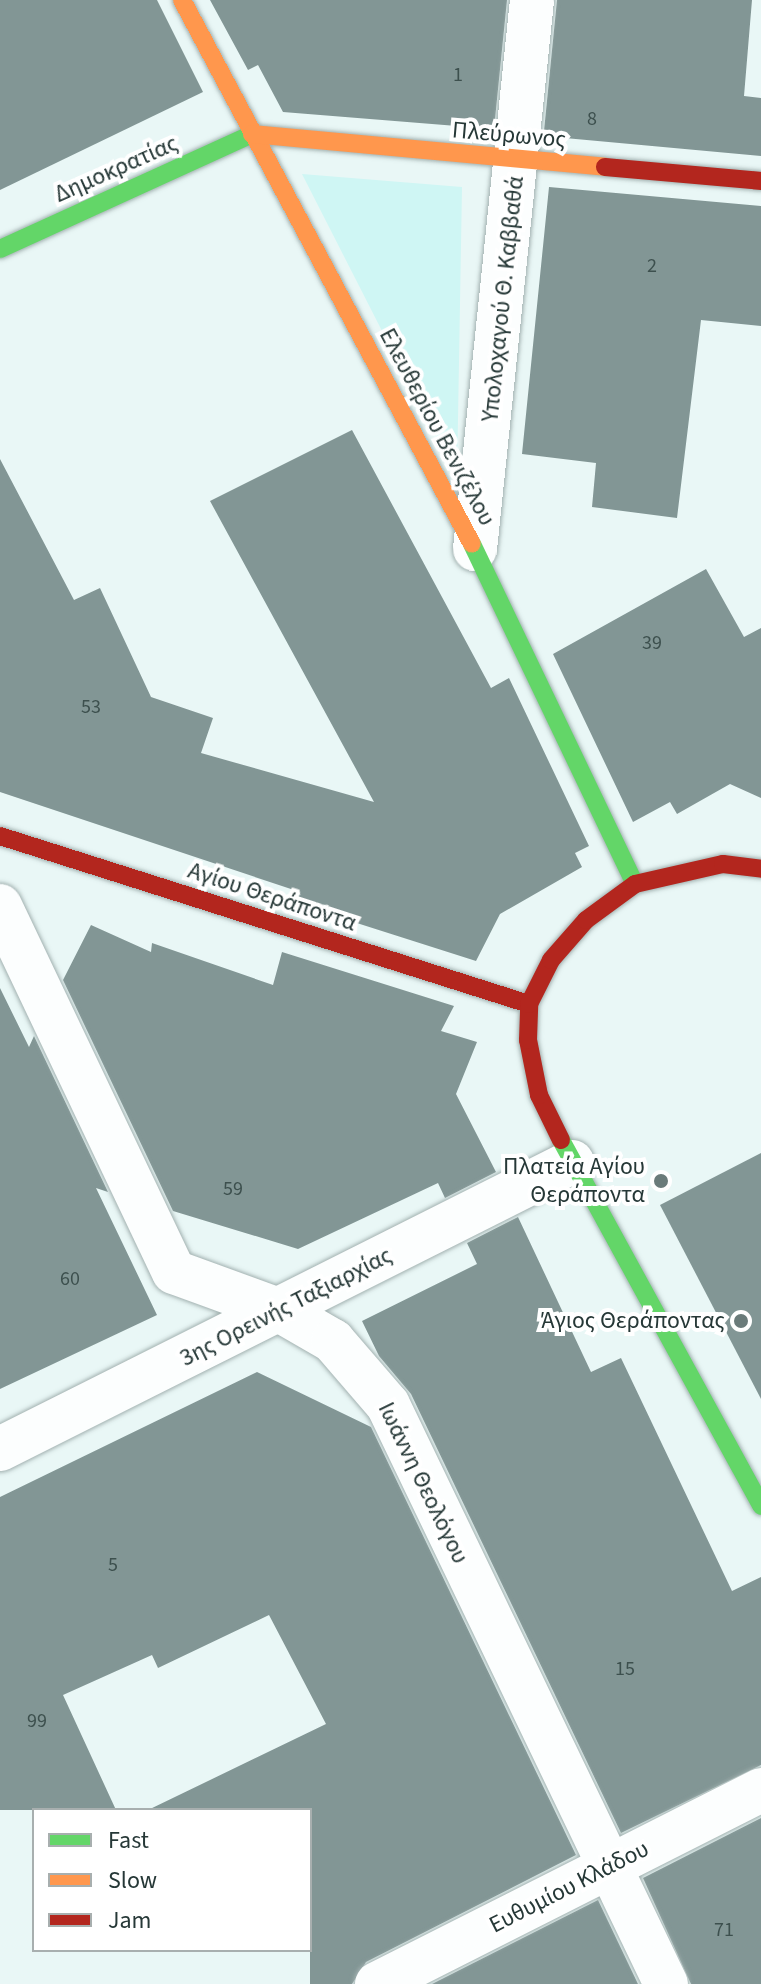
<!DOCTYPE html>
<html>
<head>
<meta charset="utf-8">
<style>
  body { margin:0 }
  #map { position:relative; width:761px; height:1984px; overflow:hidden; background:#e9f7f6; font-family:"Source Sans 3",sans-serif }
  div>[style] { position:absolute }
  .green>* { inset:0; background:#cff6f4 }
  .building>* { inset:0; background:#829695 }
  .roads { filter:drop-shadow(0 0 2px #a2b1b0) drop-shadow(0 0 2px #a2b1b0) }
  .street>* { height:44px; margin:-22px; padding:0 22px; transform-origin:22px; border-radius:22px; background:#fcfefe }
  .fast>* { height:18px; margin:-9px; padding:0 9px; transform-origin:9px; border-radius:9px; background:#63d668 }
  .slow>* { height:18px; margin:-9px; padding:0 9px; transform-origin:9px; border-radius:9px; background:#ff974d }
  .jam>* { height:18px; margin:-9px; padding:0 9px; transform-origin:9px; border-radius:9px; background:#b3261e }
  .dots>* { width:22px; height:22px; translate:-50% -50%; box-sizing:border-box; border:4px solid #fff; border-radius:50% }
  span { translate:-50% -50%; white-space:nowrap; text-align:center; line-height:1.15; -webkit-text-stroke:8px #fff; paint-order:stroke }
  .number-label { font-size:20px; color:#3d504e }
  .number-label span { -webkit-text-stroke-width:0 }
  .street-label { font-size:24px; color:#263837 }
  .poi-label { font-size:24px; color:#263837 }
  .right { translate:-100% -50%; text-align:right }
  .legend { position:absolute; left:32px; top:1808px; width:280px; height:144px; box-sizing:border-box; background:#fff; border:2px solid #a8afaf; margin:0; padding:10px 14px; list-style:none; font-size:24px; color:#263837 }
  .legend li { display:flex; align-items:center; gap:16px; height:40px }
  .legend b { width:40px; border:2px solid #a8afaf }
</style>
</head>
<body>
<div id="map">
  <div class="green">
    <i style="clip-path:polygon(302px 174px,462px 187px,457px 478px)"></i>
  </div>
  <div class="building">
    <i style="clip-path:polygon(0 0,157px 0,203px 92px,0 190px)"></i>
    <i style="clip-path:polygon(210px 0,507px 0,494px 129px,283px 112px,258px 65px,248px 70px)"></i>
    <i style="clip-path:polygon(557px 0,752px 0,744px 96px,761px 98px,761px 156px,554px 137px,554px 131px,544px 131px)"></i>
    <i style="clip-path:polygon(549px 187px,761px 206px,761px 326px,701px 320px,677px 518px,592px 507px,596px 463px,522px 454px)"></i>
    <i style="clip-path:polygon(352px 430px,491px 688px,509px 678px,589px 846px,575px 853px,582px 867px,500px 914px,476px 961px,294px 903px,297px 891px,0 792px,0 459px,74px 600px,100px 588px,151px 697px,213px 718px,201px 753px,374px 802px,210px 501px)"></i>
    <i style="clip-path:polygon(706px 569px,744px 637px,761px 628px,761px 798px,730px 784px,677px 814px,670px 802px,633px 822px,553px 654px)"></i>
    <i style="clip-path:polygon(91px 925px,151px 952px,152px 943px,273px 985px,282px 952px,454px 1006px,441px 1031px,477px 1042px,456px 1094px,496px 1172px,445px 1198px,438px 1183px,298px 1249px,173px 1211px,63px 980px)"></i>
    <i style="clip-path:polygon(0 988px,29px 1047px,34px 1036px,108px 1192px,96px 1188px,157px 1315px,0 1389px)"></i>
    <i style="clip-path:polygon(761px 1153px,761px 1399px,660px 1205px)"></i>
    <i style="clip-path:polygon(518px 1217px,591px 1372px,621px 1358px,732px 1591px,761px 1577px,761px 1765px,621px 1833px,411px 1394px,379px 1356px,362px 1321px,477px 1264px,467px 1243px)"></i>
    <i style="clip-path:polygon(257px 1372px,371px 1427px,576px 1855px,366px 1962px,352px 1984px,310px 1984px,310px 1810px,148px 1810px,326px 1724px,269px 1615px,158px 1668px,152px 1655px,63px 1695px,116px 1810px,0 1810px,0 1497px)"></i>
    <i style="clip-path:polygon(761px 1818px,761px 1984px,691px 1984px,643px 1878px)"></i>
    <i style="clip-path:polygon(598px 1900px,638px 1984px,432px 1984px)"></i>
  </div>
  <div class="roads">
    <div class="street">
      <i style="left:475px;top:549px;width:552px;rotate:-84.07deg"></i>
      <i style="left:0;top:906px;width:405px;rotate:64.6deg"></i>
      <i style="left:174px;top:1272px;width:114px;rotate:20deg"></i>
      <i style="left:281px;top:1311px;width:60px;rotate:30deg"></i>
      <i style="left:333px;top:1341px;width:84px;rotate:49.3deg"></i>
      <i style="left:388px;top:1405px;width:642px;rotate:64.35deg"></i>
      <i style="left:0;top:1449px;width:640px;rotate:-26.65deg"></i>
      <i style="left:377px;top:1984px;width:430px;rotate:-26.8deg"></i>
    </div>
    <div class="fast">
      <i style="left:0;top:249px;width:277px;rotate:-24.5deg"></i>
      <i style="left:472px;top:544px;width:377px;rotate:64.4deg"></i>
      <i style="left:561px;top:1140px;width:417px;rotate:61.3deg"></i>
    </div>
    <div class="slow">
      <i style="left:182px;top:0;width:616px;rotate:61.94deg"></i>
      <i style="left:252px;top:134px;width:355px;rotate:5.3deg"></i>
    </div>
    <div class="jam">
      <i style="left:605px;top:167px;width:157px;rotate:5.1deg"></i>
      <i style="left:0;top:836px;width:555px;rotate:17.62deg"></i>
      <i style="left:561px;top:1140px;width:50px;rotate:-116.1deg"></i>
      <i style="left:539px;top:1095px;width:56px;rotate:-101.3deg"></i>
      <i style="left:528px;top:1040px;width:36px;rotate:-88deg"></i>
      <i style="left:529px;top:1004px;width:49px;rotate:-63.4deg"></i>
      <i style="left:551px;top:960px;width:53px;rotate:-48.8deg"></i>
      <i style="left:586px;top:920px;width:61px;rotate:-36.3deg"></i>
      <i style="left:635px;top:884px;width:90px;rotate:-12.8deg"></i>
      <i style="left:723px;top:864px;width:38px;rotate:7deg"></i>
    </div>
  </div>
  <div class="dots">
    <i style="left:661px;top:1181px;background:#6a7b7a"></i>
    <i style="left:741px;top:1321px;background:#6a7b7a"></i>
  </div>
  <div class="number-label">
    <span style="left:458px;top:75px">1</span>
    <span style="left:592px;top:119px">8</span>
    <span style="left:652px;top:266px">2</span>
    <span style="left:652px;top:643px">39</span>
    <span style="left:91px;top:707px">53</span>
    <span style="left:233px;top:1189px">59</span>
    <span style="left:70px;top:1279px">60</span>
    <span style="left:113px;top:1565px">5</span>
    <span style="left:625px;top:1669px">15</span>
    <span style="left:37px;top:1721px">99</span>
    <span style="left:724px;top:1930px">71</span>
  </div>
  <div class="street-label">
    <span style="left:509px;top:135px;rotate:5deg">Πλεύρωνος</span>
    <span style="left:116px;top:169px;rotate:-24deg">Δημοκρατίας</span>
    <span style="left:503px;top:299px;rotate:-84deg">Υπολοχαγού Θ. Καββαθά</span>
    <span style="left:437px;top:427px;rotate:62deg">Ελευθερίου Βενιζέλου</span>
    <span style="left:272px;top:897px;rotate:18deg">Αγίου Θεράποντα</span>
    <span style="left:286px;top:1307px;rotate:-27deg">3ης Ορεινής Ταξιαρχίας</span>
    <span style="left:423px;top:1483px;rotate:64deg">Ιωάννη Θεολόγου</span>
    <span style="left:569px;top:1887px;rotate:-27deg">Ευθυμίου Κλάδου</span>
  </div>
  <div class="poi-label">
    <span class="right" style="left:645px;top:1181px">Πλατεία Αγίου<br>Θεράποντα</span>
    <span class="right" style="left:725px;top:1321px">Άγιος Θεράποντας</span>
  </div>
  <ul class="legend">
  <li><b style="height:10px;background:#63d668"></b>Fast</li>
  <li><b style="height:10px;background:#ff974d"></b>Slow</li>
  <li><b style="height:10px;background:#b3261e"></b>Jam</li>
  </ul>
</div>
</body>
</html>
